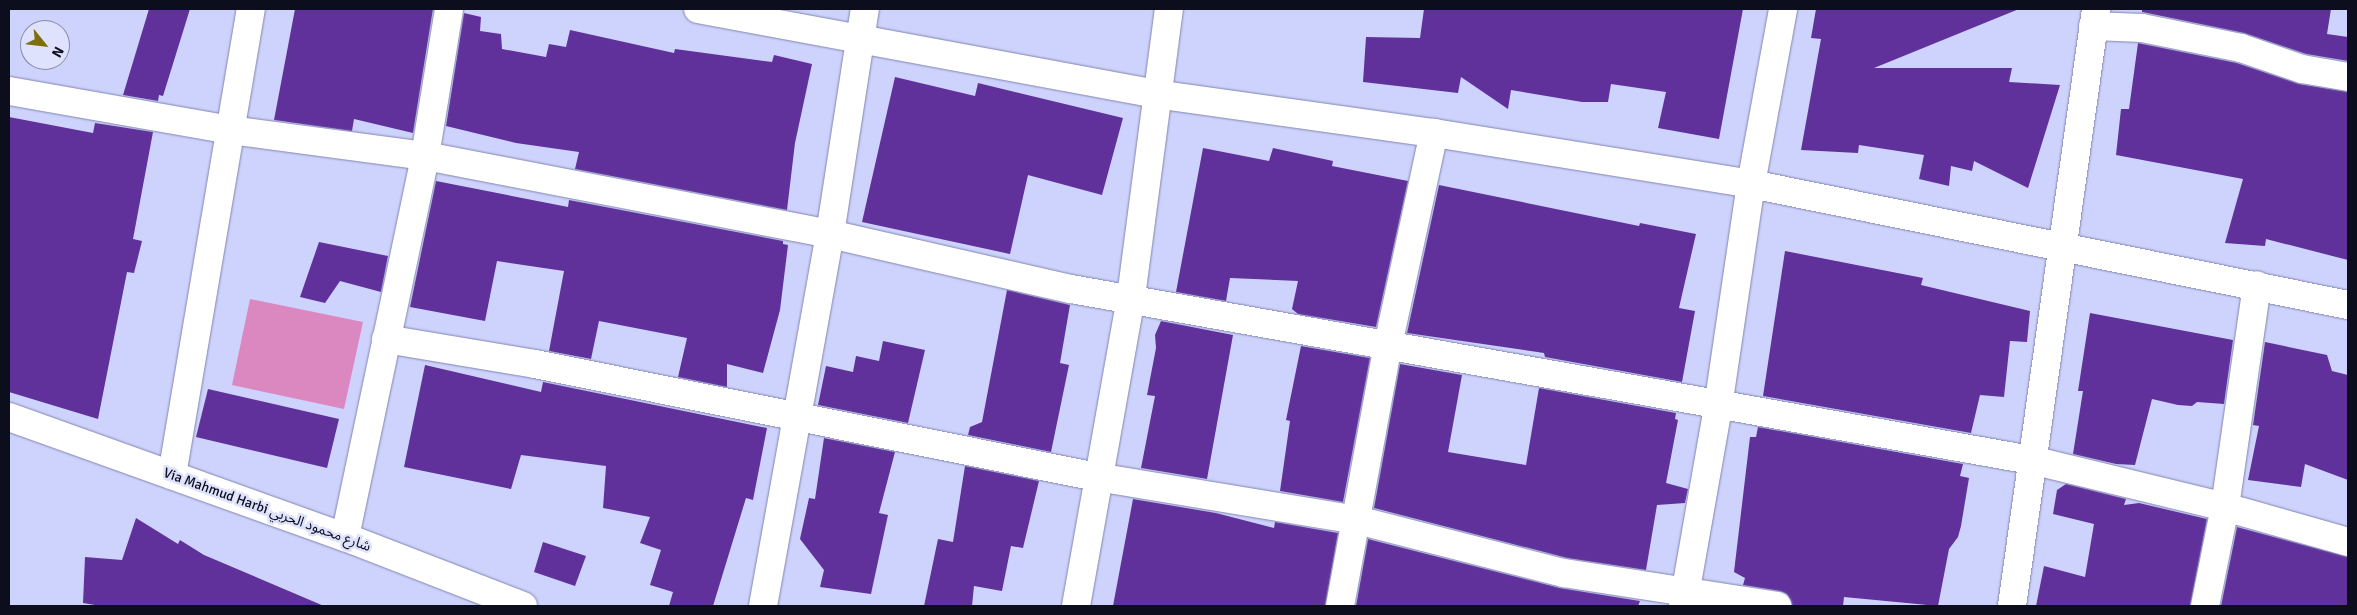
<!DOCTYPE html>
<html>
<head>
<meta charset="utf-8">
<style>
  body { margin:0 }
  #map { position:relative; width:2357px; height:615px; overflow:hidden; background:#ced3fe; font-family:Signika,"Noto Sans Arabic",sans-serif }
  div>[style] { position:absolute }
  .green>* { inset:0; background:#db88c0 }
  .building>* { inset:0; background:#60319b }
  .roads { filter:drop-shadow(0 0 1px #8286ae) drop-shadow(0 0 1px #8286ae) }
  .minor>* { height:28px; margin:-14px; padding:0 14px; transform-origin:14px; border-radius:14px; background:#fff }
  .tertiary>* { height:28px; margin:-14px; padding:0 14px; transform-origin:14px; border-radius:14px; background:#fff }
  span { translate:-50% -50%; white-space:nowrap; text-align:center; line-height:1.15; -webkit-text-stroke:5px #dee2fc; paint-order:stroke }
  .street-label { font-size:14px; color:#0d0e1d }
  .frame { position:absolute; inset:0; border:10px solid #0d0e1d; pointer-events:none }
  .north { position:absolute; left:20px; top:20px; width:50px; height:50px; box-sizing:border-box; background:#dee2fc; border:1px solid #8a8da3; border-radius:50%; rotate:119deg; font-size:14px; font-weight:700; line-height:20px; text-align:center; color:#0d0e1d }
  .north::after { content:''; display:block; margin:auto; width:18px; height:22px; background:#7d6f0c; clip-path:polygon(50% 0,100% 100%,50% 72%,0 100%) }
</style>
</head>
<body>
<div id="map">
  <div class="green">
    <i style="clip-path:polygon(250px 299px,363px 322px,344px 409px,232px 385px)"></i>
  </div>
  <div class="building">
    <i style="clip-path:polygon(149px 9px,190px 9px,163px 96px,159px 95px,158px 101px,123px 95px)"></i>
    <i style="clip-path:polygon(295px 9px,433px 9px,413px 133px,354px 119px,352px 131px,274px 120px)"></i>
    <i style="clip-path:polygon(1424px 9px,1743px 9px,1719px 139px,1658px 128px,1666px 92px,1611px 84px,1608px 102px,1582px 102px,1511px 90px,1508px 109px,1461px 77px,1458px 93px,1363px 82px,1366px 37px,1420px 38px)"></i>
    <i style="clip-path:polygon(1816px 9px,2019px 9px,1874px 68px,2012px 68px,2009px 82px,2060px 85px,2028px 188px,1974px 161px,1972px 171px,1951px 166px,1949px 186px,1919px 179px,1924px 155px,1859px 145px,1858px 153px,1801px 150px,1821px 39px,1811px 38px)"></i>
    <i style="clip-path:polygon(2142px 9px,2331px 9px,2327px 34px,2348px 37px,2348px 61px,2306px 54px,2244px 33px,2142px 12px)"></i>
    <i style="clip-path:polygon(464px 13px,481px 17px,480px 31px,501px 34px,502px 49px,546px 57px,549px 44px,566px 47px,570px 30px,674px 53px,675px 49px,772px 62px,774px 55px,812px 64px,795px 143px,787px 210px,575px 169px,579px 152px,516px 143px,446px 126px)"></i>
    <i style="clip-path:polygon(2138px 43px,2237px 63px,2299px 84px,2348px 92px,2348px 260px,2266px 239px,2265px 246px,2225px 243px,2243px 179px,2116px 155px,2121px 109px,2129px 109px)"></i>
    <i style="clip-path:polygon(895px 77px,975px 96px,978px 83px,1123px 118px,1102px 195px,1028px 175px,1010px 254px,862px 222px)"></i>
    <i style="clip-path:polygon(9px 117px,93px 133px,95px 123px,153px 132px,133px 239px,142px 241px,134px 273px,127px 272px,98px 419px,9px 392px)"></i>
    <i style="clip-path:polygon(1203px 148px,1269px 161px,1273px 148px,1333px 161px,1332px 166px,1408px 181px,1376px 327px,1298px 314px,1292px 309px,1298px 281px,1230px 278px,1226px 301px,1176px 292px)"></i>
    <i style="clip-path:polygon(436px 181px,568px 207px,569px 200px,783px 241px,783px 244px,788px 245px,780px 310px,763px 373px,727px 364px,727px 387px,678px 377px,687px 338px,599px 321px,591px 359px,549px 351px,564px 271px,497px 261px,485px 321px,410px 307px)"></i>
    <i style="clip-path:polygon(1439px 185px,1639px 226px,1640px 223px,1696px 234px,1679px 308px,1695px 311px,1682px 382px,1545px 357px,1544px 353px,1407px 333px)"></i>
    <i style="clip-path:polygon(319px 242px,388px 256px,381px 292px,340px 281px,325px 303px,300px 297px)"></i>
    <i style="clip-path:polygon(1785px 251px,1923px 278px,1921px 285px,2030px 311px,2027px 342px,2010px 341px,2004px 397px,1980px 395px,1971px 433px,1763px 396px)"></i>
    <i style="clip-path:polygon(1007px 290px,1070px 305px,1060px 363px,1069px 365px,1051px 452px,968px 435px,970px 427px,982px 422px)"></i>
    <i style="clip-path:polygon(2090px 313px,2233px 340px,2224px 404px,2197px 402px,2192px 406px,2178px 405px,2152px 399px,2135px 465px,2116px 464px,2073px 454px,2083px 391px,2078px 391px)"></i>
    <i style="clip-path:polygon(1161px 321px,1233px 335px,1207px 479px,1141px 468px,1155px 396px,1147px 395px,1156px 348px,1155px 335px)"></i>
    <i style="clip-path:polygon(883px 341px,925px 350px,908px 423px,818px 405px,826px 366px,853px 372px,856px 356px,879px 361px)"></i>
    <i style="clip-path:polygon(2265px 342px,2327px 355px,2332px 371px,2348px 375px,2348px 480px,2305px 464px,2301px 487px,2248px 480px,2259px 426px,2253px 425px)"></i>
    <i style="clip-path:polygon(1301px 346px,1370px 358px,1343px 502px,1280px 491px,1290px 421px,1286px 420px)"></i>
    <i style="clip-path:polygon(1400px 364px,1462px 375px,1448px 452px,1526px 465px,1539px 388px,1676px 413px,1675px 419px,1678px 420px,1666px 483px,1688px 489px,1685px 503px,1657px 505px,1646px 570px,1567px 558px,1374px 508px)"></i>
    <i style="clip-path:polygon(425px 365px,541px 392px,543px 382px,767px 428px,753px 500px,746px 498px,713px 606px,669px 606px,673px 592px,650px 585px,661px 550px,640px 543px,650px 517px,603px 508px,606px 466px,521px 455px,511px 489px,404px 467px)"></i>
    <i style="clip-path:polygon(208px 389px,339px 419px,327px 468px,196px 437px)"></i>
    <i style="clip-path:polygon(1758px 427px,1963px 464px,1960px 476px,1969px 478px,1961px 526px,1958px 537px,1949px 549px,1938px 606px,1844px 597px,1843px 606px,1792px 606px,1787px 594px,1780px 591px,1743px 585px,1745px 578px,1734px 572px,1750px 437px,1756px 437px)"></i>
    <i style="clip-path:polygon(824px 438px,895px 452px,879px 513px,888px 515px,871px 594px,820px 587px,824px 570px,800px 539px,809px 498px,815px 499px)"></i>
    <i style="clip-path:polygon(965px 466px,1039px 481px,1023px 548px,1011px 546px,1002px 591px,974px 586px,972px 606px,924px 606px,938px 539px,953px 542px)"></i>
    <i style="clip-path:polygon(2066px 484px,2126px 499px,2124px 505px,2139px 503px,2207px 519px,2190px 606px,2036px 606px,2044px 566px,2085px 577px,2094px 524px,2053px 514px,2057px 490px)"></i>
    <i style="clip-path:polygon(1133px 499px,1216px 513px,1274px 528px,1275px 522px,1338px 533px,1325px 606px,1113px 606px)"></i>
    <i style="clip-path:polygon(136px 518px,178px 544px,180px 540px,204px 555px,324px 606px,101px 606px,83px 603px,85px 557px,122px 560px)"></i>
    <i style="clip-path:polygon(2237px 527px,2348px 557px,2348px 606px,2221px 606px)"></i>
    <i style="clip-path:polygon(1368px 539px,1560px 588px,1640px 601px,1638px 606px,1356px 606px)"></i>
    <i style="clip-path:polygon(543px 542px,586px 556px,575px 586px,534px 572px)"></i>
  </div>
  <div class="roads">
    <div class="minor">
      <i style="left:698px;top:9px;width:466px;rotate:10.5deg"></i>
      <i style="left:1156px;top:94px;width:281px;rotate:8deg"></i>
      <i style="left:1434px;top:133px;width:321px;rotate:9.1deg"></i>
      <i style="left:1751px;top:184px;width:609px;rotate:11.46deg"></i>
      <i style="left:2093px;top:26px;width:49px;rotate:2.3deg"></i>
      <i style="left:2142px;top:28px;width:101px;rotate:11.4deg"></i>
      <i style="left:2241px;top:48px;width:65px;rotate:19deg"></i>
      <i style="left:2302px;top:69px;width:47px;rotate:9.9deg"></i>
      <i style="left:9px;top:91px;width:224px;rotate:10deg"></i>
      <i style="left:230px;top:130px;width:197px;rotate:7.6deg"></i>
      <i style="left:425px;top:156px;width:412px;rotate:10.9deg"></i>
      <i style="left:830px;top:234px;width:247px;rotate:12.9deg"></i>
      <i style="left:1071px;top:289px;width:975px;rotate:10.1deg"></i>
      <i style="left:2031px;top:460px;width:200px;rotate:13.6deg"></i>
      <i style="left:2225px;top:507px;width:128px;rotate:15.9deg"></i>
      <i style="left:386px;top:339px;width:151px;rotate:9.5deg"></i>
      <i style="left:535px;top:364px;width:573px;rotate:11.37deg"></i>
      <i style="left:1097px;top:477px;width:264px;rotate:9.4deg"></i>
      <i style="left:1357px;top:520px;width:214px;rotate:14.4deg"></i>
      <i style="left:1564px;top:573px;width:216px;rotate:8.8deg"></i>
      <i style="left:172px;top:475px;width:473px;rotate:-80.4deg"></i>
      <i style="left:345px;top:537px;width:389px;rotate:-78.1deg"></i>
      <i style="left:425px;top:156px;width:149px;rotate:-80.7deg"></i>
      <i style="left:763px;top:606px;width:378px;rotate:-79.8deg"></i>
      <i style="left:830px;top:234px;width:228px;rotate:-81.2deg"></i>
      <i style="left:1076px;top:606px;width:314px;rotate:-79.9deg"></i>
      <i style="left:1131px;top:297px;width:290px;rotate:-82.5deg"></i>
      <i style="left:1340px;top:606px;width:265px;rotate:-79.6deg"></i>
      <i style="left:1388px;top:345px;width:217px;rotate:-77.8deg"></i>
      <i style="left:1683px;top:606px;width:202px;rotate:-80deg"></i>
      <i style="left:1718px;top:407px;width:225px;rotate:-81.6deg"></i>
      <i style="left:1751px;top:184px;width:178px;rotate:-79.6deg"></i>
      <i style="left:2012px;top:606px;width:603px;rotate:-81.99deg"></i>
      <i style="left:2205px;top:606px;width:101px;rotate:-78.6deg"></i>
      <i style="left:2225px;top:507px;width:224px;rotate:-81.8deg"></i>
    </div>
    <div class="tertiary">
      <i style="left:9px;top:417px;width:357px;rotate:19.7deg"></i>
      <i style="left:345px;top:537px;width:191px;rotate:21.2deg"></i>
    </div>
  </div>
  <div class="street-label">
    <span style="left:267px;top:510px;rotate:20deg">Via Mahmud Harbi شارع محمود الحربي</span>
  </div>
  <div class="frame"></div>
  <div class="north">N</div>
</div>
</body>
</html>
